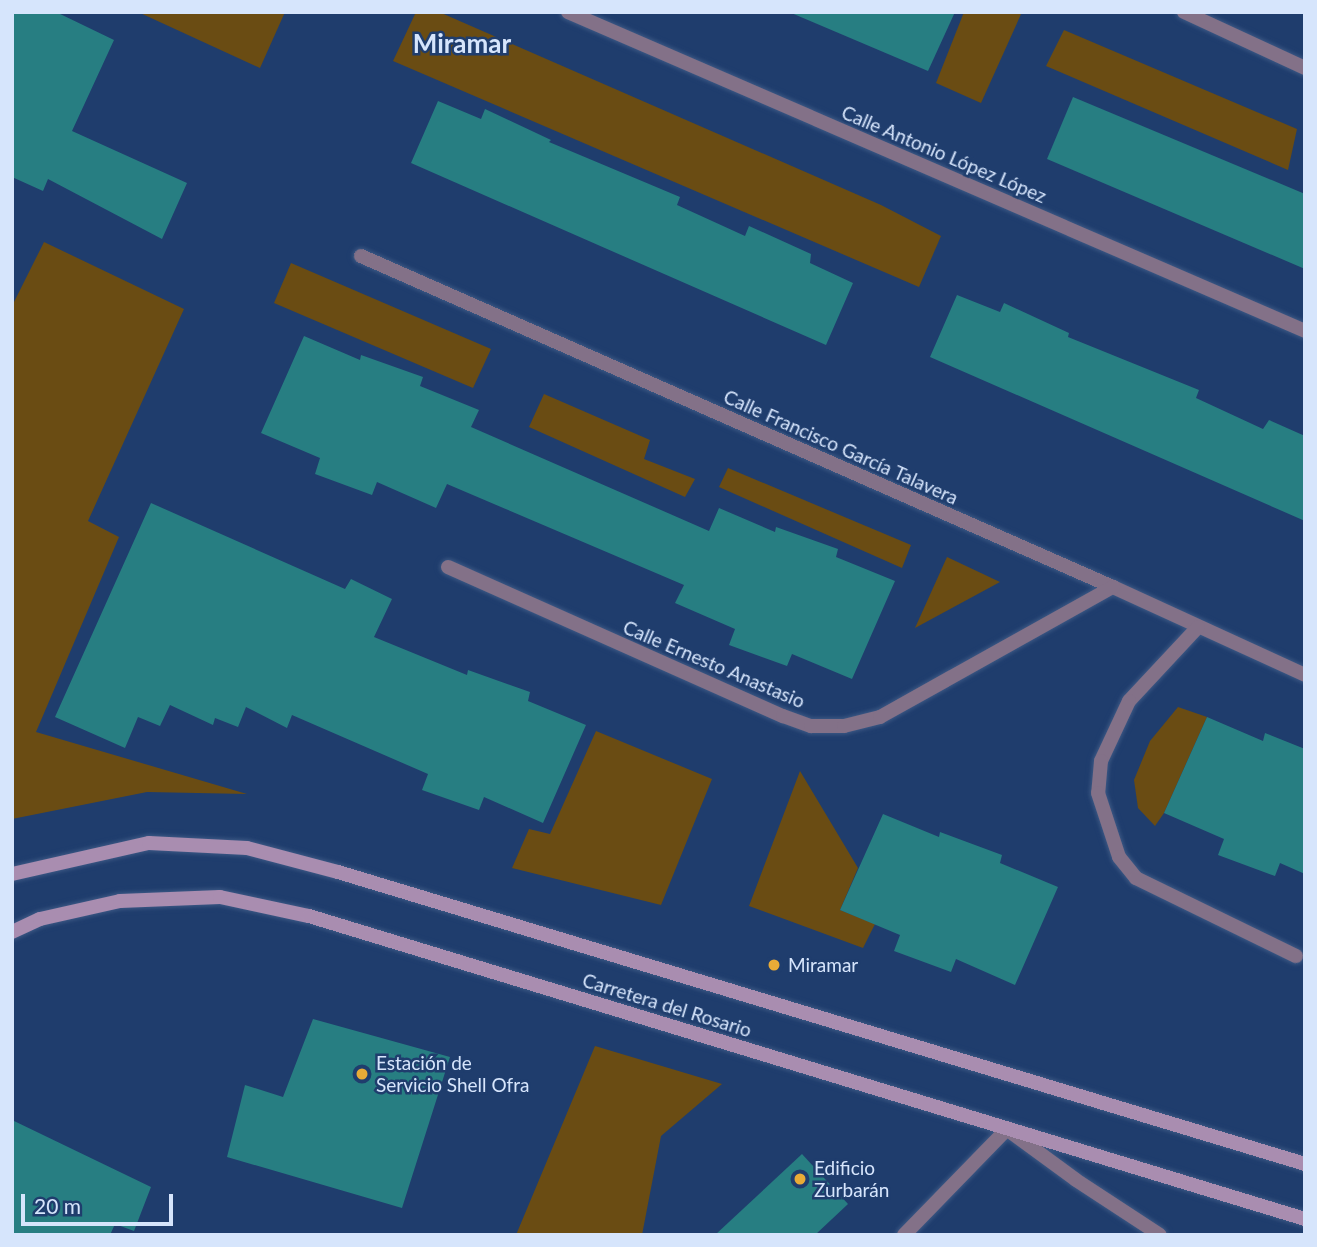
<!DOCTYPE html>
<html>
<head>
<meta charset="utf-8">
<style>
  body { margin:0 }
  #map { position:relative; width:1317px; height:1247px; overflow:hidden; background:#1f3d6d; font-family:Lato,sans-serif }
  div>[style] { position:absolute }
  .green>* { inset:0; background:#6a4c13 }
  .building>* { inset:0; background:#277e82 }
  .roads { filter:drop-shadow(0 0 2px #3c5884) drop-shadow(0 0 2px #3c5884) }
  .service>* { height:14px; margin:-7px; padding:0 7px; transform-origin:7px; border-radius:7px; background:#837188 }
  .minor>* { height:14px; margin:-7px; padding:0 7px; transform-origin:7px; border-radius:7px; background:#837188 }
  .secondary>* { height:14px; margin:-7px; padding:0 7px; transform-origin:7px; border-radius:7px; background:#a98db0 }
  .dots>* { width:19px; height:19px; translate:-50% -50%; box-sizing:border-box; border:4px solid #1f3d6d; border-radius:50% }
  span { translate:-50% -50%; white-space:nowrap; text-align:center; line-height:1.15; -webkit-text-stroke:5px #1f3d6d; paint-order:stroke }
  .street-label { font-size:19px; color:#d6e5fc }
  .poi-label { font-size:19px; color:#d6e5fc }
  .left { translate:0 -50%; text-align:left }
  .district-label { font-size:26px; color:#d6e5fc; font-weight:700 }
  .frame { position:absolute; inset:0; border:14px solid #d6e5fc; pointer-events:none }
  .scale { position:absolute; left:21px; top:1194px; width:152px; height:32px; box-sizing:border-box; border:4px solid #d6e5fc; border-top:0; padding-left:9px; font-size:21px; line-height:24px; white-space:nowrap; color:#d6e5fc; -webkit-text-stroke:5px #1f3d6d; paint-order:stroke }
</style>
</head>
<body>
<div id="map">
  <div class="green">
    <i style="clip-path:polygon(138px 12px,285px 12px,260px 68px)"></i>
    <i style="clip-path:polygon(416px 12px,439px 12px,881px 205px,941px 236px,919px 287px,393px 61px)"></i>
    <i style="clip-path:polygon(964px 12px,1022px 12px,981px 103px,936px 83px)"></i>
    <i style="clip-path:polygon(1064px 30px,1297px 129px,1288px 170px,1046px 66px)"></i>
    <i style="clip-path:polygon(44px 242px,184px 309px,88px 521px,119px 537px,36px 732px,247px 794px,147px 792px,12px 819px,12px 306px)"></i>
    <i style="clip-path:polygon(291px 263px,491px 349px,473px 388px,274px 303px)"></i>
    <i style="clip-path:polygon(544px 394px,650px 440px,644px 459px,695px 479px,685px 497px,529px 427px)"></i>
    <i style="clip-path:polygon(728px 468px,911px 545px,902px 568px,719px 487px)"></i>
    <i style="clip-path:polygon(947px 557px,1000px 582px,915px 628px)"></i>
    <i style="clip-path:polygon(1178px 707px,1207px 717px,1164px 813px,1155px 826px,1138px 808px,1134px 780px,1150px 741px)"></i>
    <i style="clip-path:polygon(596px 731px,712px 779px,661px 905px,512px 868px,529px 829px,550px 834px)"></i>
    <i style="clip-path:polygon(800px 771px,858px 868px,840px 910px,875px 924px,863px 948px,749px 906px)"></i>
    <i style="clip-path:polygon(595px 1046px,722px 1084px,661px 1136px,642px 1235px,516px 1235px)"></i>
  </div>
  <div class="building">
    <i style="clip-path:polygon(12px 12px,56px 12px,114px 40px,72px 131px,187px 183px,162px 239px,48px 179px,43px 191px,12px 177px)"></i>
    <i style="clip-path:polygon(789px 12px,955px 12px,928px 71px)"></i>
    <i style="clip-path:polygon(1073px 97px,1305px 194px,1305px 269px,1047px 159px)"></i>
    <i style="clip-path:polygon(438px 101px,481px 119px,485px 109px,551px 140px,549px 142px,680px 197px,677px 205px,745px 236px,749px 226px,811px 254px,810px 263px,853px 283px,826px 345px,411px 163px)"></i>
    <i style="clip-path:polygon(957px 295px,1000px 312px,1004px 303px,1069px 333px,1068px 337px,1199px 390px,1196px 398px,1263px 429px,1269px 420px,1305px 436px,1305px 521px,930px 357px)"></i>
    <i style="clip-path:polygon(304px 336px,360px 360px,361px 355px,423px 377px,420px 386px,479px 410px,471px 427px,709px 531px,719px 508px,775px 532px,776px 527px,838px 549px,836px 557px,895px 581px,852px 679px,792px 654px,787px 666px,729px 645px,735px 629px,675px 603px,684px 585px,447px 484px,436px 508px,377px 482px,372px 495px,315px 474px,320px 458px,261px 433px)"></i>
    <i style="clip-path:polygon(151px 503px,345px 589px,351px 579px,392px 599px,374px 637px,467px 675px,468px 670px,530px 692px,528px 701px,586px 725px,543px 823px,484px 797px,479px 810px,422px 790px,428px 774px,292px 715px,287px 728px,246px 707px,238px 727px,215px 718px,213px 725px,170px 705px,160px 726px,138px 717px,125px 748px,55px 717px)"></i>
    <i style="clip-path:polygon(1207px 717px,1263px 741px,1265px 733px,1305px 749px,1305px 874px,1280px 863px,1275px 876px,1218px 855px,1224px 839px,1164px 813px)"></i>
    <i style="clip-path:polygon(883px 814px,939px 837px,940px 832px,1002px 855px,1000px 863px,1058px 887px,1015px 985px,956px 959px,951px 972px,894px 951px,900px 935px,840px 910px)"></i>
    <i style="clip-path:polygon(313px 1019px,450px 1057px,402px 1208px,227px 1157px,245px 1085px,283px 1097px)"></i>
    <i style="clip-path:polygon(12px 1120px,151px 1187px,134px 1231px,115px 1224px,110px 1235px,12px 1235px)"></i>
    <i style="clip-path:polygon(802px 1154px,848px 1204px,815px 1235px,715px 1235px)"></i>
  </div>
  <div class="roads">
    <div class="service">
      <i style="left:904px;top:1235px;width:148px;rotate:-45.8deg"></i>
    </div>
    <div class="minor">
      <i style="left:568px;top:12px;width:803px;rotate:23.4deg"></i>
      <i style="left:1184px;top:12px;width:133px;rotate:24.8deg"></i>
      <i style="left:361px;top:256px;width:822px;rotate:23.76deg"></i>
      <i style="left:1113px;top:587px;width:211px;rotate:24.6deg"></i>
      <i style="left:448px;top:567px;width:367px;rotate:24deg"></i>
      <i style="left:783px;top:716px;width:30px;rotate:20deg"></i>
      <i style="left:811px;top:726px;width:33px"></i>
      <i style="left:844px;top:726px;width:37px;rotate:-14deg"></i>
      <i style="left:880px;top:717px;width:267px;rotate:-29.2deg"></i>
      <i style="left:1198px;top:627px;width:101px;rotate:133deg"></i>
      <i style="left:1129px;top:701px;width:66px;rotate:115deg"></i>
      <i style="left:1101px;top:761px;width:32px;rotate:95deg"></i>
      <i style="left:1098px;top:793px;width:67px;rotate:71.8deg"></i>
      <i style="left:1119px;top:857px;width:27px;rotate:51deg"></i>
      <i style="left:1136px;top:878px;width:178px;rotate:26deg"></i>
      <i style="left:1008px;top:1130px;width:84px;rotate:36.3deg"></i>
      <i style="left:1076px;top:1180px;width:100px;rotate:33.2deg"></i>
    </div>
    <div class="secondary">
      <i style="left:12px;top:874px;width:140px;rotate:-12.8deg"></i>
      <i style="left:149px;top:843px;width:98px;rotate:2.9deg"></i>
      <i style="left:247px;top:848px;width:94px;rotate:14.8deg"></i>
      <i style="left:338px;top:872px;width:1010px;rotate:16.8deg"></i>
      <i style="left:12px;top:932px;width:31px;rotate:-25deg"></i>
      <i style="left:40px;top:919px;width:82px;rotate:-12.7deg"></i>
      <i style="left:120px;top:901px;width:100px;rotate:-2.3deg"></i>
      <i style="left:220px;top:897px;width:91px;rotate:12.1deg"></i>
      <i style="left:309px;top:916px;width:1041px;rotate:16.92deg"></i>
    </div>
  </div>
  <div class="dots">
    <i style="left:774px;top:965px;background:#e8ab37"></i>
    <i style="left:362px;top:1074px;background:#e8ab37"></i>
    <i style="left:800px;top:1179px;background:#e8ab37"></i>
  </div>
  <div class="street-label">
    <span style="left:944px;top:154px;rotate:23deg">Calle Antonio López López</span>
    <span style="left:841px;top:447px;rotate:24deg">Calle Francisco García Talavera</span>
    <span style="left:714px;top:664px;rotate:23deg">Calle Ernesto Anastasio</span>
    <span style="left:667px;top:1005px;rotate:17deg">Carretera del Rosario</span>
  </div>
  <div class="poi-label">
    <span class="left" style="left:788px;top:965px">Miramar</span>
    <span class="left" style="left:376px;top:1074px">Estación de<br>Servicio Shell Ofra</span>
    <span class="left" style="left:814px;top:1179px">Edificio<br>Zurbarán</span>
  </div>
  <div class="district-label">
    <span style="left:462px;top:44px">Miramar</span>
  </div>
  <div class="frame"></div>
  <div class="scale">20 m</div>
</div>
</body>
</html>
